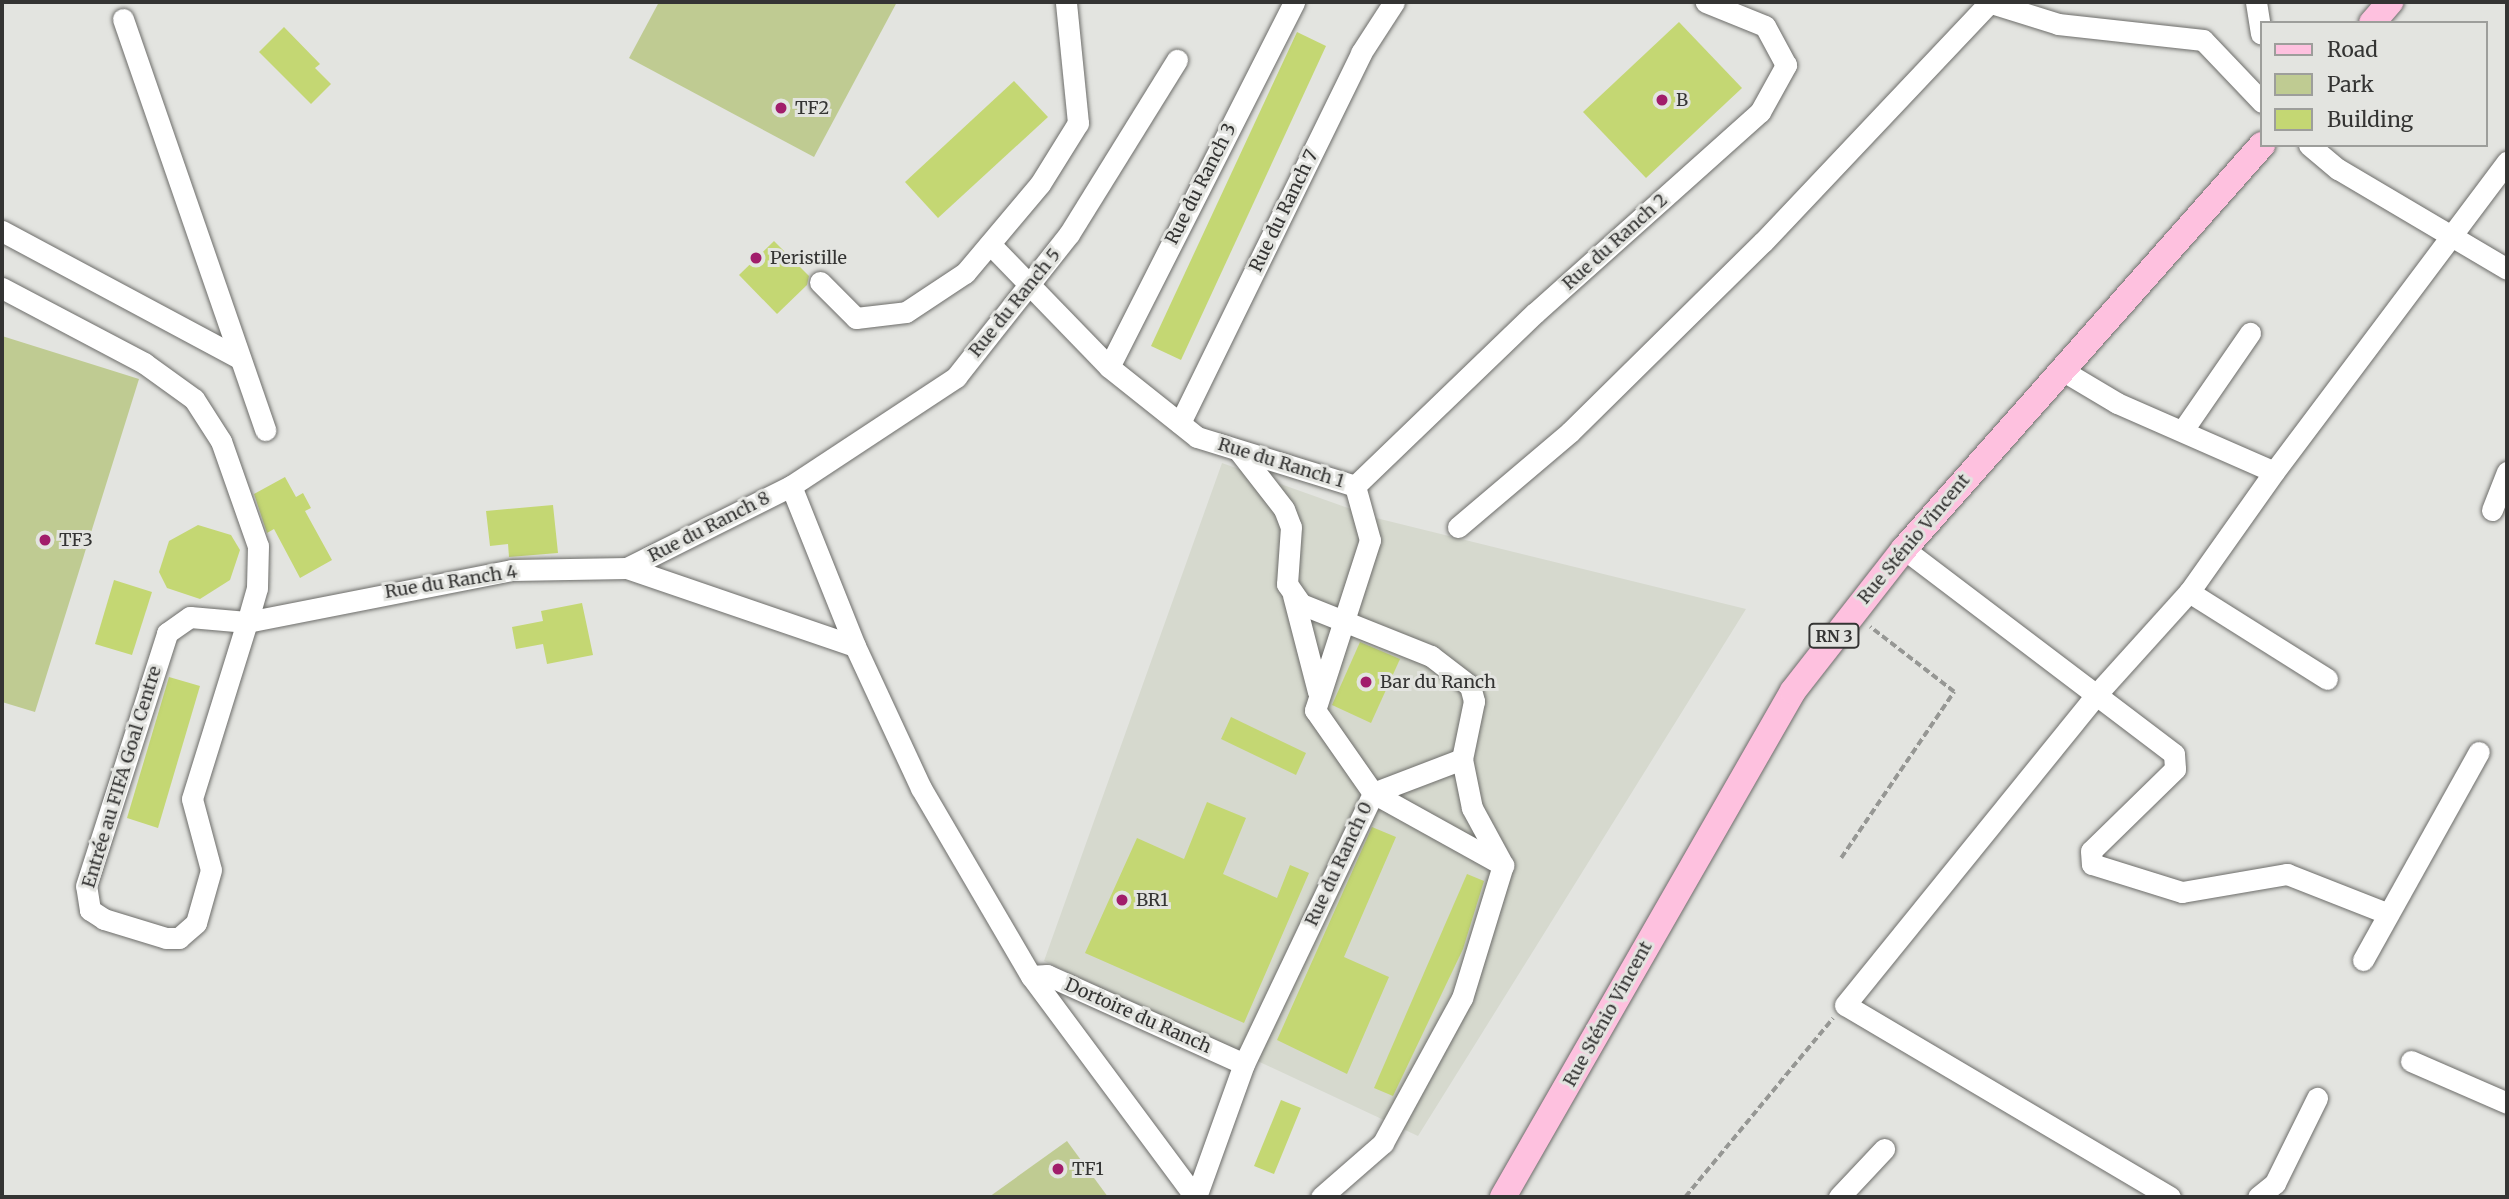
<!DOCTYPE html>
<html>
<head>
<meta charset="utf-8">
<style>
  body { margin:0 }
  #map { position:relative; width:2509px; height:1199px; overflow:hidden; background:#e3e4e0; font-family:Merriweather,serif }
  div>[style] { position:absolute }
  .built>* { inset:0; background:#d6d9ce }
  .green>* { inset:0; background:#bfcb92 }
  .building>* { inset:0; background:#c4d773 }
  .path>* { height:3.5px; margin-top:-1.75px; transform-origin:0; background:repeating-linear-gradient(90deg,#969794 0 7px,transparent 0 10.5px) }
  .roads { filter:drop-shadow(0 0 2px #6d6d6a) drop-shadow(0 0 2px #6d6d6a) }
  .minor>* { height:21px; margin:-10.5px; padding:0 10.5px; transform-origin:10.5px; border-radius:10.5px; background:#fff }
  .major>* { height:26px; margin:-13px; padding:0 13px; transform-origin:13px; border-radius:13px; background:#fec1df }
  .dots>* { width:19px; height:19px; translate:-50% -50%; box-sizing:border-box; border:4px solid #e3e4e0; border-radius:50% }
  span { translate:-50% -50%; white-space:nowrap; text-align:center; line-height:1.15; -webkit-text-stroke:6px #e3e4e0; paint-order:stroke }
  .shield-label span { padding:2px 5px; background:#e3e4e0; border:2px solid; border-radius:5px; -webkit-text-stroke-width:0 }
  .shield-label { font-size:16px; color:#343433; font-weight:700 }
  .poi-label { font-size:18px; color:#343433 }
  .left { translate:0 -50%; text-align:left }
  .street-label { font-size:18px; color:#343433 }
  .frame { position:absolute; inset:0; border:4px solid #343433; pointer-events:none }
  .legend { position:absolute; left:2260px; top:21px; width:228px; height:126px; box-sizing:border-box; background:#e3e4e0; border:2px solid #9d9e9b; margin:0; padding:9px 12px; list-style:none; font-size:21px; color:#343433 }
  .legend li { display:flex; align-items:center; gap:14px; height:35px }
  .legend b { width:35px; border:2px solid #9d9e9b }
</style>
</head>
<body>
<div id="map">
  <div class="built">
    <i style="clip-path:polygon(1222px 463px,1376px 518px,1746px 609px,1418px 1136px,1044px 961px)"></i>
  </div>
  <div class="green">
    <i style="clip-path:polygon(659px 2px,897px 2px,814px 157px,629px 58px)"></i>
    <i style="clip-path:polygon(2px 336px,139px 379px,35px 712px,2px 702px)"></i>
    <i style="clip-path:polygon(1067px 1141px,1108px 1197px,989px 1197px)"></i>
  </div>
  <div class="building">
    <i style="clip-path:polygon(1679px 22px,1742px 88px,1646px 178px,1583px 112px)"></i>
    <i style="clip-path:polygon(284px 27px,320px 64px,315px 68px,331px 84px,311px 104px,259px 52px)"></i>
    <i style="clip-path:polygon(1297px 32px,1326px 46px,1181px 360px,1151px 346px)"></i>
    <i style="clip-path:polygon(1014px 81px,1048px 117px,938px 218px,905px 182px)"></i>
    <i style="clip-path:polygon(774px 241px,809px 276px,807px 285px,777px 314px,739px 275px)"></i>
    <i style="clip-path:polygon(285px 477px,296px 497px,303px 493px,311px 508px,305px 511px,332px 560px,300px 578px,274px 529px,267px 533px,254px 494px)"></i>
    <i style="clip-path:polygon(553px 505px,558px 553px,509px 557px,508px 544px,490px 546px,486px 511px)"></i>
    <i style="clip-path:polygon(198px 525px,231px 535px,240px 550px,230px 580px,200px 599px,167px 588px,159px 572px,169px 541px)"></i>
    <i style="clip-path:polygon(114px 580px,152px 592px,132px 655px,95px 644px)"></i>
    <i style="clip-path:polygon(582px 603px,593px 655px,547px 664px,543px 644px,516px 649px,512px 627px,543px 621px,541px 611px)"></i>
    <i style="clip-path:polygon(1360px 642px,1400px 659px,1371px 723px,1332px 705px)"></i>
    <i style="clip-path:polygon(169px 677px,200px 686px,158px 828px,127px 818px)"></i>
    <i style="clip-path:polygon(1231px 717px,1306px 753px,1296px 775px,1221px 739px)"></i>
    <i style="clip-path:polygon(1207px 802px,1246px 818px,1223px 874px,1277px 898px,1290px 865px,1309px 873px,1244px 1023px,1085px 953px,1137px 838px,1184px 859px)"></i>
    <i style="clip-path:polygon(1372px 827px,1396px 837px,1344px 957px,1389px 977px,1347px 1074px,1277px 1040px)"></i>
    <i style="clip-path:polygon(1467px 874px,1484px 881px,1463px 949px,1393px 1096px,1374px 1088px)"></i>
    <i style="clip-path:polygon(1281px 1100px,1301px 1108px,1274px 1174px,1254px 1166px)"></i>
  </div>
  <div class="path">
    <i style="left:1841px;top:858px;width:201px;rotate:-55.8deg"></i>
    <i style="left:1954px;top:692px;width:106px;rotate:-142.3deg"></i>
    <i style="left:1685px;top:1197px;width:232px;rotate:-50.4deg"></i>
  </div>
  <div class="roads">
    <div class="minor">
      <i style="left:1988px;top:2px;width:73px;rotate:17.4deg"></i>
      <i style="left:2058px;top:24px;width:146px;rotate:6.3deg"></i>
      <i style="left:2203px;top:40px;width:86px;rotate:46.4deg"></i>
      <i style="left:2256px;top:2px;width:32px;rotate:81deg"></i>
      <i style="left:123px;top:19px;width:435px;rotate:70.9deg"></i>
      <i style="left:2309px;top:145px;width:38px;rotate:40deg"></i>
      <i style="left:2338px;top:169px;width:196px;rotate:30.6deg"></i>
      <i style="left:2px;top:231px;width:269px;rotate:28.2deg"></i>
      <i style="left:990px;top:244px;width:171px;rotate:45.9deg"></i>
      <i style="left:1109px;top:367px;width:112px;rotate:38.5deg"></i>
      <i style="left:1197px;top:437px;width:165px;rotate:17.2deg"></i>
      <i style="left:1355px;top:486px;width:56px;rotate:74.5deg"></i>
      <i style="left:1370px;top:540px;width:179px;rotate:107.9deg"></i>
      <i style="left:1315px;top:710px;width:101px;rotate:55.1deg"></i>
      <i style="left:1373px;top:793px;width:95px;rotate:-20.9deg"></i>
      <i style="left:820px;top:282px;width:51px;rotate:45deg"></i>
      <i style="left:856px;top:318px;width:50px;rotate:-6.8deg"></i>
      <i style="left:906px;top:312px;width:71px;rotate:-33.5deg"></i>
      <i style="left:965px;top:273px;width:116px;rotate:-49.9deg"></i>
      <i style="left:1040px;top:184px;width:72px;rotate:-58.1deg"></i>
      <i style="left:1078px;top:123px;width:122px;rotate:-95.7deg"></i>
      <i style="left:2px;top:288px;width:161px;rotate:27.8deg"></i>
      <i style="left:144px;top:363px;width:62px;rotate:35.8deg"></i>
      <i style="left:194px;top:399px;width:50px;rotate:57.3deg"></i>
      <i style="left:221px;top:441px;width:111px;rotate:70.6deg"></i>
      <i style="left:258px;top:546px;width:42px;rotate:91.4deg"></i>
      <i style="left:257px;top:588px;width:35px;rotate:106deg"></i>
      <i style="left:247px;top:622px;width:185px;rotate:107.3deg"></i>
      <i style="left:192px;top:799px;width:73px;rotate:75deg"></i>
      <i style="left:211px;top:870px;width:55px;rotate:105.8deg"></i>
      <i style="left:196px;top:923px;width:23px;rotate:139deg"></i>
      <i style="left:179px;top:938px;width:13px;rotate:180deg"></i>
      <i style="left:166px;top:938px;width:65px;rotate:-163deg"></i>
      <i style="left:104px;top:919px;width:17px;rotate:-147deg"></i>
      <i style="left:90px;top:910px;width:24px;rotate:-99deg"></i>
      <i style="left:86px;top:886px;width:266px;rotate:-72.2deg"></i>
      <i style="left:167px;top:633px;width:28px;rotate:-35deg"></i>
      <i style="left:190px;top:617px;width:57px;rotate:5deg"></i>
      <i style="left:247px;top:622px;width:270px;rotate:-11.1deg"></i>
      <i style="left:512px;top:570px;width:115px;rotate:-1deg"></i>
      <i style="left:627px;top:568px;width:241px;rotate:18.9deg"></i>
      <i style="left:1109px;top:367px;width:409px;rotate:-63.1deg"></i>
      <i style="left:2060px;top:369px;width:66px;rotate:30.8deg"></i>
      <i style="left:2117px;top:403px;width:171px;rotate:23.7deg"></i>
      <i style="left:2274px;top:472px;width:388px;rotate:-53.1deg"></i>
      <i style="left:1180px;top:423px;width:412px;rotate:-63.9deg"></i>
      <i style="left:1361px;top:53px;width:61px;rotate:-57.1deg"></i>
      <i style="left:2183px;top:430px;width:118px;rotate:-55.4deg"></i>
      <i style="left:1239px;top:451px;width:73px;rotate:52.2deg"></i>
      <i style="left:1284px;top:509px;width:19px;rotate:69deg"></i>
      <i style="left:1291px;top:527px;width:57px;rotate:94deg"></i>
      <i style="left:1287px;top:584px;width:24px;rotate:55deg"></i>
      <i style="left:1301px;top:604px;width:140px;rotate:21.8deg"></i>
      <i style="left:1431px;top:656px;width:49px;rotate:37.6deg"></i>
      <i style="left:1470px;top:686px;width:16px;rotate:75deg"></i>
      <i style="left:1474px;top:701px;width:59px;rotate:101.7deg"></i>
      <i style="left:1462px;top:759px;width:50px;rotate:78.5deg"></i>
      <i style="left:1472px;top:808px;width:65px;rotate:61.5deg"></i>
      <i style="left:2274px;top:472px;width:147px;rotate:125.3deg"></i>
      <i style="left:2189px;top:592px;width:163px;rotate:32.2deg"></i>
      <i style="left:791px;top:486px;width:172px;rotate:68.2deg"></i>
      <i style="left:855px;top:646px;width:157px;rotate:65.1deg"></i>
      <i style="left:921px;top:788px;width:218px;rotate:59.7deg"></i>
      <i style="left:1031px;top:976px;width:275px;rotate:53.4deg"></i>
      <i style="left:1355px;top:486px;width:250px;rotate:-43.9deg"></i>
      <i style="left:1535px;top:313px;width:302px;rotate:-41.8deg"></i>
      <i style="left:1760px;top:112px;width:54px;rotate:-61deg"></i>
      <i style="left:1786px;top:65px;width:44px;rotate:-118.3deg"></i>
      <i style="left:1765px;top:26px;width:64px;rotate:-157.9deg"></i>
      <i style="left:2492px;top:510px;width:41px;rotate:-68.5deg"></i>
      <i style="left:1458px;top:527px;width:147px;rotate:-40.3deg"></i>
      <i style="left:1570px;top:432px;width:271px;rotate:-44.6deg"></i>
      <i style="left:1763px;top:242px;width:330px;rotate:-46.6deg"></i>
      <i style="left:1904px;top:549px;width:339px;rotate:37.2deg"></i>
      <i style="left:2174px;top:754px;width:15px;rotate:86deg"></i>
      <i style="left:2175px;top:769px;width:117px;rotate:135.7deg"></i>
      <i style="left:2091px;top:851px;width:13px;rotate:86deg"></i>
      <i style="left:2092px;top:864px;width:94px;rotate:17.3deg"></i>
      <i style="left:2182px;top:892px;width:107px;rotate:-9.7deg"></i>
      <i style="left:2287px;top:874px;width:106px;rotate:21.5deg"></i>
      <i style="left:627px;top:568px;width:183px;rotate:-26.6deg"></i>
      <i style="left:791px;top:486px;width:198px;rotate:-33.4deg"></i>
      <i style="left:956px;top:377px;width:182px;rotate:-51.7deg"></i>
      <i style="left:1069px;top:234px;width:205px;rotate:-58.2deg"></i>
      <i style="left:1293px;top:595px;width:100px;rotate:75.5deg"></i>
      <i style="left:2363px;top:960px;width:238px;rotate:-60.9deg"></i>
      <i style="left:1031px;top:976px;width:16px;rotate:-4deg"></i>
      <i style="left:1047px;top:975px;width:216px;rotate:24.3deg"></i>
      <i style="left:2411px;top:1061px;width:105px;rotate:23.6deg"></i>
      <i style="left:1196px;top:1197px;width:141px;rotate:-70.2deg"></i>
      <i style="left:1244px;top:1064px;width:300px;rotate:-64.5deg"></i>
      <i style="left:1373px;top:793px;width:149px;rotate:29deg"></i>
      <i style="left:1503px;top:865px;width:139px;rotate:107.1deg"></i>
      <i style="left:1462px;top:998px;width:165px;rotate:118.6deg"></i>
      <i style="left:1383px;top:1143px;width:82px;rotate:138.9deg"></i>
      <i style="left:1839px;top:1197px;width:66px;rotate:-46.8deg"></i>
      <i style="left:2170px;top:1197px;width:377px;rotate:-149.4deg"></i>
      <i style="left:1845px;top:1005px;width:397px;rotate:-51deg"></i>
      <i style="left:2095px;top:696px;width:140px;rotate:-47.9deg"></i>
      <i style="left:2258px;top:1197px;width:22px;rotate:-39deg"></i>
      <i style="left:2275px;top:1183px;width:95px;rotate:-63.7deg"></i>
    </div>
    <div class="major">
      <i style="left:2372px;top:23px;width:28px;rotate:-49deg"></i>
      <i style="left:1503px;top:1197px;width:583px;rotate:-60.18deg"></i>
      <i style="left:1793px;top:691px;width:180px;rotate:-52deg"></i>
      <i style="left:1904px;top:549px;width:540px;rotate:-48.45deg"></i>
    </div>
  </div>
  <div class="dots">
    <i style="left:1662px;top:100px;background:#a11d6b"></i>
    <i style="left:781px;top:108px;background:#a11d6b"></i>
    <i style="left:756px;top:258px;background:#a11d6b"></i>
    <i style="left:45px;top:540px;background:#a11d6b"></i>
    <i style="left:1366px;top:682px;background:#a11d6b"></i>
    <i style="left:1122px;top:900px;background:#a11d6b"></i>
    <i style="left:1058px;top:1169px;background:#a11d6b"></i>
  </div>
  <div class="shield-label">
    <span style="left:1834px;top:636px">RN 3</span>
  </div>
  <div class="poi-label">
    <span class="left" style="left:1676px;top:100px">B</span>
    <span class="left" style="left:795px;top:108px">TF2</span>
    <span class="left" style="left:770px;top:258px">Peristille</span>
    <span class="left" style="left:59px;top:540px">TF3</span>
    <span class="left" style="left:1380px;top:682px">Bar du Ranch</span>
    <span class="left" style="left:1136px;top:900px">BR1</span>
    <span class="left" style="left:1072px;top:1169px">TF1</span>
  </div>
  <div class="street-label">
    <span style="left:1201px;top:184px;rotate:-63deg">Rue du Ranch 3</span>
    <span style="left:1284px;top:211px;rotate:-64deg">Rue du Ranch 7</span>
    <span style="left:1615px;top:242px;rotate:-42deg">Rue du Ranch 2</span>
    <span style="left:1015px;top:303px;rotate:-51deg">Rue du Ranch 5</span>
    <span style="left:1281px;top:463px;rotate:17deg">Rue du Ranch 1</span>
    <span style="left:709px;top:527px;rotate:-27deg">Rue du Ranch 8</span>
    <span style="left:1914px;top:539px;rotate:-50deg">Rue Sténio Vincent</span>
    <span style="left:451px;top:582px;rotate:-9deg">Rue du Ranch 4</span>
    <span style="left:122px;top:777px;rotate:-73deg">Entrée au FIFA Goal Centre</span>
    <span style="left:1339px;top:864px;rotate:-65deg">Rue du Ranch 0</span>
    <span style="left:1608px;top:1014px;rotate:-61deg">Rue Sténio Vincent</span>
    <span style="left:1138px;top:1016px;rotate:24deg">Dortoire du Ranch</span>
  </div>
  <div class="frame"></div>
  <ul class="legend">
  <li><b style="height:9px;background:#fec1df"></b>Road</li>
  <li><b style="height:19px;background:#bfcb92"></b>Park</li>
  <li><b style="height:19px;background:#c4d773"></b>Building</li>
  </ul>
</div>
</body>
</html>
